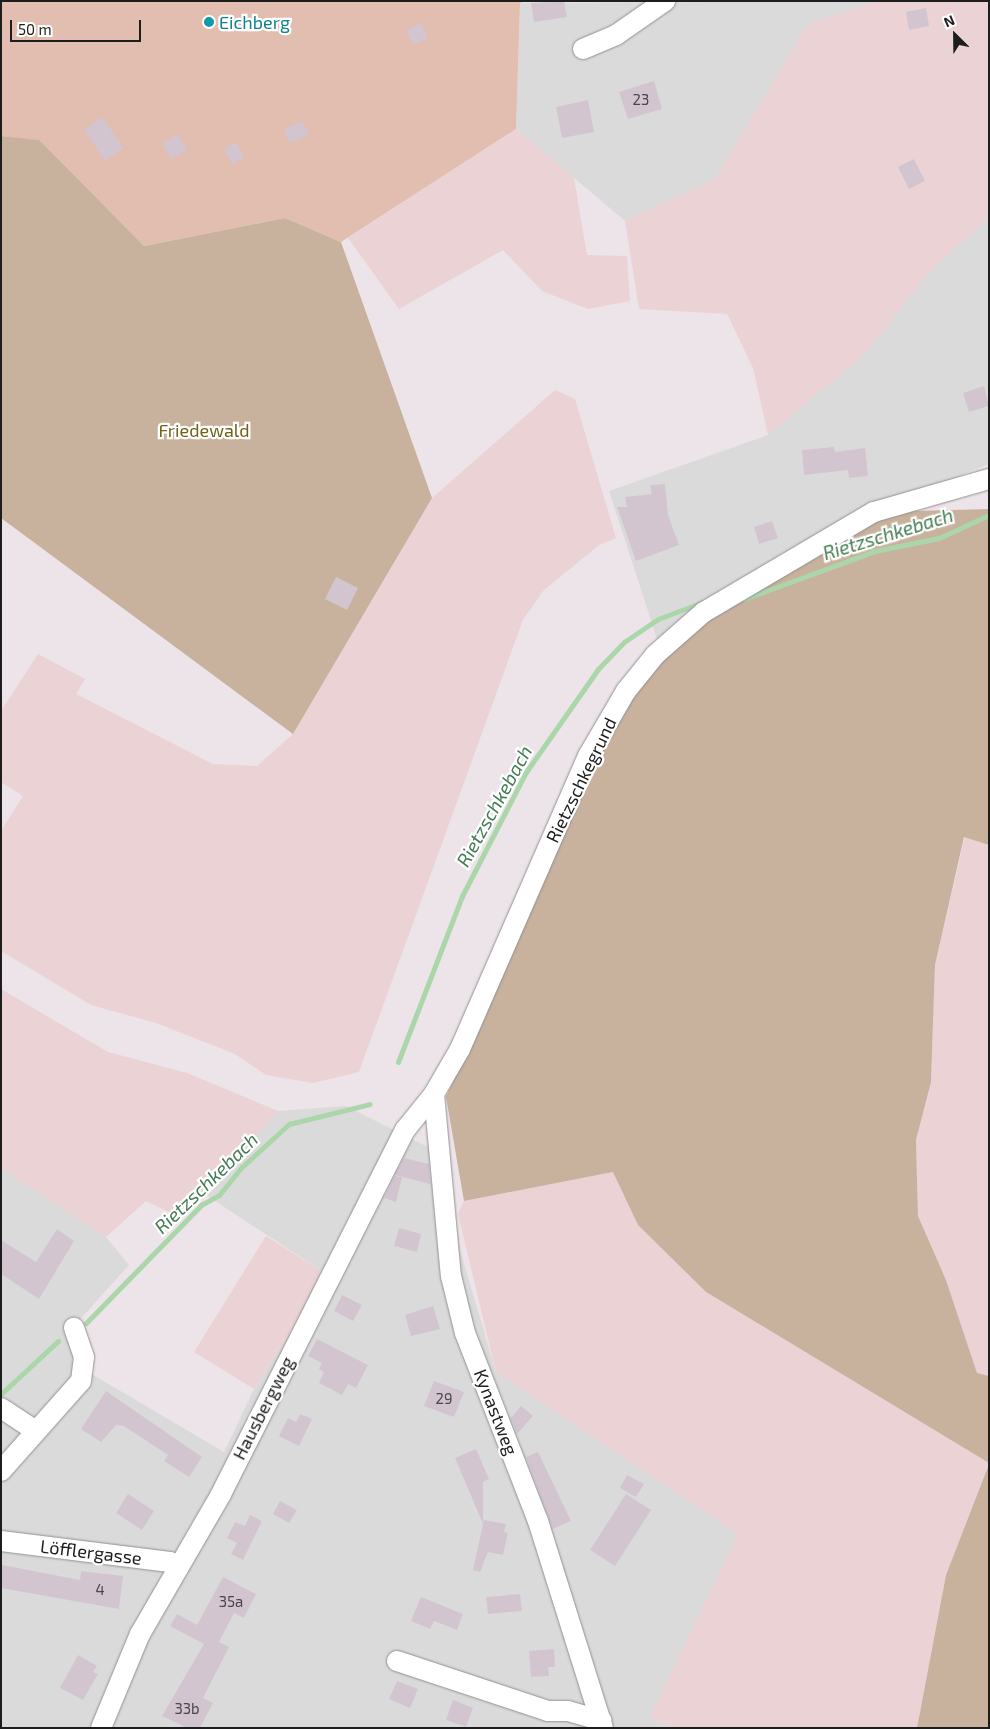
<!DOCTYPE html>
<html>
<head>
<meta charset="utf-8">
<style>
  body { margin:0 }
  #map { position:relative; width:990px; height:1729px; overflow:hidden; background:#ede4e9; font-family:"Exo 2",sans-serif }
  div>[style] { position:absolute }
  .residential>* { inset:0; background:#dbdadb }
  .farmland>* { inset:0; background:#ead2d5 }
  .grass>* { inset:0; background:#e1beb0 }
  .forest>* { inset:0; background:#c8b29e }
  .stream>* { height:5px; margin:-2.5px; padding:0 2.5px; transform-origin:2.5px; border-radius:2.5px; background:#aad6aa }
  .building>* { inset:0; background:#d3c5d0 }
  .roads { filter:drop-shadow(0 0 1px #919191) drop-shadow(0 0 1px #919191) }
  .minor>* { height:20px; margin:-10px; padding:0 10px; transform-origin:10px; border-radius:10px; background:#fff }
  .dots>* { width:14px; height:14px; translate:-50% -50%; box-sizing:border-box; border:2px solid #fff; border-radius:50% }
  span { translate:-50% -50%; white-space:nowrap; text-align:center; line-height:1.15; -webkit-text-stroke:4.5px #fff; paint-order:stroke }
  .number-label { font-size:15px; color:#4a474a }
  .number-label span { -webkit-text-stroke-width:0 }
  .culture-label { font-size:18px; color:#0d838f }
  .left { translate:0 -50%; text-align:left }
  .park-label { font-size:18px; color:#6e6218 }
  .street-label { font-size:18px; color:#1d1d1d }
  .water-label { font-size:19px; color:#447d54; font-style:italic }
  .frame { position:absolute; inset:0; border:2px solid #1d1d1d; pointer-events:none }
  .north { position:absolute; left:930px; top:10px; width:50px; height:50px; -webkit-text-stroke:4px #fff; paint-order:stroke; rotate:337deg; font-size:14px; font-weight:700; line-height:20px; text-align:center; color:#1d1d1d }
  .north::after { content:''; display:block; margin:auto; width:18px; height:22px; background:#1d1d1d; clip-path:polygon(50% 0,100% 100%,50% 72%,0 100%) }
  .scale { position:absolute; left:10px; top:20px; width:131px; height:22px; box-sizing:border-box; border:2px solid #1d1d1d; border-top:0; padding-left:6px; font-size:15px; line-height:18px; white-space:nowrap; color:#1d1d1d; -webkit-text-stroke:4px #fff; paint-order:stroke }
</style>
</head>
<body>
<div id="map">
  <div class="residential">
    <i style="clip-path:polygon(877px 1px,808px 24px,715px 179px,625px 221px,516px 129px,520px 3px)"></i>
    <i style="clip-path:polygon(989px 218px,989px 464px,825px 529px,658px 642px,609px 491px,768px 435px,865px 353px,930px 271px)"></i>
    <i style="clip-path:polygon(346px 1106px,430px 1148px,496px 1372px,738px 1534px,650px 1717px,671px 1728px,1px 1728px,1px 1416px,15px 1423px,31px 1443px,90px 1373px,224px 1452px,254px 1389px,326px 1274px,203px 1193px,278px 1111px)"></i>
    <i style="clip-path:polygon(1px 1168px,106px 1237px,129px 1265px,67px 1334px,78px 1371px,43px 1415px,32px 1419px,1px 1404px)"></i>
  </div>
  <div class="farmland">
    <i style="clip-path:polygon(877px 1px,989px 1px,989px 218px,930px 271px,865px 353px,768px 435px,753px 368px,727px 314px,639px 309px,625px 221px,715px 179px,808px 24px)"></i>
    <i style="clip-path:polygon(516px 129px,574px 178px,587px 255px,627px 256px,630px 301px,588px 309px,542px 291px,503px 250px,399px 309px,348px 238px)"></i>
    <i style="clip-path:polygon(555px 390px,575px 399px,616px 538px,599px 545px,543px 591px,523px 620px,359px 1072px,313px 1083px,266px 1075px,235px 1054px,156px 1023px,91px 1005px,1px 951px,1px 831px,23px 796px,1px 782px,1px 711px,38px 654px,85px 679px,76px 694px,213px 764px,257px 766px,293px 734px,432px 498px)"></i>
    <i style="clip-path:polygon(965px 836px,989px 845px,989px 1376px,977px 1374px,946px 1280px,918px 1216px,916px 1140px,931px 1082px,935px 965px)"></i>
    <i style="clip-path:polygon(1px 989px,108px 1052px,187px 1073px,278px 1111px,203px 1193px,171px 1213px,146px 1201px,106px 1237px,1px 1168px)"></i>
    <i style="clip-path:polygon(614px 1172px,638px 1225px,706px 1292px,989px 1463px,946px 1575px,917px 1728px,671px 1728px,650px 1717px,738px 1534px,496px 1372px,458px 1214px,464px 1201px)"></i>
    <i style="clip-path:polygon(266px 1236px,326px 1274px,254px 1389px,194px 1352px)"></i>
  </div>
  <div class="grass">
    <i style="clip-path:polygon(1px 1px,525px 1px,520px 3px,516px 129px,341px 242px,285px 218px,144px 246px,39px 141px,1px 136px)"></i>
  </div>
  <div class="forest">
    <i style="clip-path:polygon(1px 136px,39px 140px,144px 246px,285px 218px,341px 242px,432px 498px,293px 734px,1px 518px)"></i>
    <i style="clip-path:polygon(989px 509px,989px 845px,964px 837px,935px 965px,931px 1082px,916px 1140px,918px 1216px,946px 1280px,977px 1373px,989px 1376px,989px 1463px,706px 1292px,638px 1225px,613px 1172px,464px 1201px,446px 1097px,626px 691px,655px 655px,874px 512px)"></i>
    <i style="clip-path:polygon(989px 1464px,989px 1728px,917px 1728px,946px 1575px)"></i>
  </div>
  <div class="stream">
    <i style="left:744px;top:599px;width:140px;rotate:-20.1deg"></i>
    <i style="left:875px;top:551px;width:65px;rotate:-11.5deg"></i>
    <i style="left:939px;top:538px;width:55px;rotate:-24.7deg"></i>
    <i style="left:398px;top:1062px;width:178px;rotate:-68.9deg"></i>
    <i style="left:462px;top:896px;width:140px;rotate:-62.7deg"></i>
    <i style="left:526px;top:772px;width:126px;rotate:-55deg"></i>
    <i style="left:598px;top:669px;width:37px;rotate:-46deg"></i>
    <i style="left:624px;top:642px;width:41px;rotate:-34.1deg"></i>
    <i style="left:658px;top:619px;width:48px;rotate:-20.7deg"></i>
    <i style="left:86px;top:1323px;width:165px;rotate:-45.7deg"></i>
    <i style="left:201px;top:1205px;width:21px;rotate:-29deg"></i>
    <i style="left:219px;top:1195px;width:36px;rotate:-51deg"></i>
    <i style="left:242px;top:1167px;width:64px;rotate:-42.5deg"></i>
    <i style="left:289px;top:1124px;width:83px;rotate:-13.9deg"></i>
    <i style="left:1px;top:1394px;width:78px;rotate:-42.9deg"></i>
  </div>
  <div class="building">
    <i style="clip-path:polygon(564px 1px,567px 17px,534px 22px,531px 3px)"></i>
    <i style="clip-path:polygon(926px 8px,929px 26px,909px 30px,906px 12px)"></i>
    <i style="clip-path:polygon(421px 23px,428px 38px,413px 45px,406px 30px)"></i>
    <i style="clip-path:polygon(654px 81px,662px 109px,628px 119px,619px 92px)"></i>
    <i style="clip-path:polygon(588px 100px,594px 132px,562px 138px,556px 107px)"></i>
    <i style="clip-path:polygon(102px 117px,123px 148px,105px 161px,84px 130px)"></i>
    <i style="clip-path:polygon(303px 121px,309px 135px,290px 143px,284px 129px)"></i>
    <i style="clip-path:polygon(178px 135px,187px 150px,171px 159px,162px 143px)"></i>
    <i style="clip-path:polygon(236px 142px,244px 158px,232px 164px,224px 149px)"></i>
    <i style="clip-path:polygon(914px 159px,925px 181px,909px 189px,898px 167px)"></i>
    <i style="clip-path:polygon(984px 386px,989px 406px,969px 412px,963px 393px)"></i>
    <i style="clip-path:polygon(834px 447px,835px 452px,865px 448px,868px 476px,849px 478px,848px 470px,804px 475px,802px 450px)"></i>
    <i style="clip-path:polygon(665px 484px,668px 515px,679px 545px,636px 561px,617px 507px,627px 507px,625px 497px,652px 494px,650px 485px)"></i>
    <i style="clip-path:polygon(772px 521px,778px 538px,759px 544px,754px 527px)"></i>
    <i style="clip-path:polygon(336px 577px,358px 588px,347px 610px,325px 599px)"></i>
    <i style="clip-path:polygon(404px 1158px,429px 1164px,430px 1184px,395px 1175px)"></i>
    <i style="clip-path:polygon(395px 1176px,402px 1177px,396px 1202px,384px 1198px)"></i>
    <i style="clip-path:polygon(399px 1228px,421px 1234px,417px 1252px,394px 1246px)"></i>
    <i style="clip-path:polygon(57px 1229px,74px 1241px,39px 1299px,1px 1274px,1px 1240px,36px 1262px)"></i>
    <i style="clip-path:polygon(342px 1295px,362px 1305px,353px 1321px,334px 1311px)"></i>
    <i style="clip-path:polygon(433px 1306px,440px 1329px,411px 1336px,405px 1315px)"></i>
    <i style="clip-path:polygon(317px 1339px,368px 1365px,356px 1388px,348px 1384px,342px 1395px,319px 1383px,324px 1372px,319px 1369px,322px 1363px,308px 1356px)"></i>
    <i style="clip-path:polygon(434px 1381px,464px 1392px,454px 1417px,424px 1406px)"></i>
    <i style="clip-path:polygon(106px 1391px,202px 1457px,189px 1477px,164px 1461px,168px 1455px,124px 1426px,116px 1425px,101px 1442px,81px 1429px)"></i>
    <i style="clip-path:polygon(521px 1406px,533px 1416px,517px 1434px,511px 1418px)"></i>
    <i style="clip-path:polygon(300px 1414px,312px 1419px,299px 1446px,279px 1436px,288px 1418px,296px 1422px)"></i>
    <i style="clip-path:polygon(476px 1449px,489px 1479px,483px 1482px,483px 1523px,484px 1520px,506px 1524px,504px 1532px,508px 1533px,503px 1555px,488px 1552px,480px 1572px,473px 1570px,483px 1524px,455px 1458px)"></i>
    <i style="clip-path:polygon(538px 1452px,571px 1521px,553px 1529px,526px 1457px)"></i>
    <i style="clip-path:polygon(627px 1475px,644px 1484px,636px 1497px,620px 1488px)"></i>
    <i style="clip-path:polygon(128px 1494px,154px 1511px,142px 1530px,116px 1513px)"></i>
    <i style="clip-path:polygon(626px 1494px,651px 1510px,615px 1566px,590px 1550px)"></i>
    <i style="clip-path:polygon(280px 1501px,297px 1510px,289px 1523px,273px 1514px)"></i>
    <i style="clip-path:polygon(250px 1515px,262px 1521px,243px 1560px,231px 1554px,237px 1543px,227px 1538px,235px 1522px,245px 1526px)"></i>
    <i style="clip-path:polygon(2px 1565px,80px 1580px,81px 1571px,123px 1576px,119px 1609px,1px 1588px)"></i>
    <i style="clip-path:polygon(223px 1577px,256px 1594px,244px 1618px,234px 1613px,219px 1642px,229px 1647px,203px 1698px,213px 1703px,200px 1728px,187px 1728px,162px 1716px,204px 1644px,170px 1626px,177px 1614px,197px 1625px)"></i>
    <i style="clip-path:polygon(520px 1594px,522px 1611px,488px 1614px,486px 1597px)"></i>
    <i style="clip-path:polygon(421px 1597px,463px 1614px,457px 1630px,434px 1621px,430px 1629px,411px 1621px)"></i>
    <i style="clip-path:polygon(554px 1649px,555px 1667px,548px 1667px,549px 1676px,531px 1677px,529px 1651px)"></i>
    <i style="clip-path:polygon(78px 1655px,97px 1666px,93px 1672px,98px 1674px,83px 1700px,60px 1688px)"></i>
    <i style="clip-path:polygon(397px 1681px,418px 1689px,410px 1708px,389px 1699px)"></i>
    <i style="clip-path:polygon(453px 1700px,473px 1708px,466px 1727px,446px 1720px)"></i>
  </div>
  <div class="roads">
    <div class="minor">
      <i style="left:583px;top:49px;width:36px;rotate:-23deg"></i>
      <i style="left:616px;top:35px;width:60px;rotate:-34.8deg"></i>
      <i style="left:434px;top:1094px;width:183px;rotate:84.7deg"></i>
      <i style="left:451px;top:1276px;width:59px;rotate:76.2deg"></i>
      <i style="left:465px;top:1333px;width:202px;rotate:68.8deg"></i>
      <i style="left:538px;top:1521px;width:217px;rotate:72.6deg"></i>
      <i style="left:1px;top:1408px;width:42px;rotate:33.3deg"></i>
      <i style="left:1px;top:1471px;width:120px;rotate:-48.4deg"></i>
      <i style="left:81px;top:1381px;width:24px;rotate:-83deg"></i>
      <i style="left:84px;top:1357px;width:31px;rotate:-109deg"></i>
      <i style="left:1px;top:1541px;width:170px;rotate:7.1deg"></i>
      <i style="left:170px;top:1562px;width:10px;rotate:29deg"></i>
      <i style="left:397px;top:1661px;width:159px;rotate:18.3deg"></i>
      <i style="left:548px;top:1711px;width:20px"></i>
      <i style="left:568px;top:1711px;width:35px;rotate:16deg"></i>
      <i style="left:101px;top:1728px;width:102px;rotate:-67.5deg"></i>
      <i style="left:140px;top:1634px;width:162px;rotate:-59.9deg"></i>
      <i style="left:221px;top:1494px;width:408px;rotate:-63.2deg"></i>
      <i style="left:405px;top:1130px;width:46px;rotate:-51.1deg"></i>
      <i style="left:434px;top:1094px;width:52px;rotate:-60deg"></i>
      <i style="left:460px;top:1049px;width:320px;rotate:-66.4deg"></i>
      <i style="left:588px;top:756px;width:75px;rotate:-59.7deg"></i>
      <i style="left:626px;top:691px;width:46px;rotate:-51.1deg"></i>
      <i style="left:655px;top:655px;width:65px;rotate:-41.3deg"></i>
      <i style="left:704px;top:612px;width:197px;rotate:-30.5deg"></i>
      <i style="left:874px;top:512px;width:120px;rotate:-16deg"></i>
    </div>
  </div>
  <div class="dots">
    <i style="left:209px;top:22px;background:#0f9aa8"></i>
  </div>
  <div class="number-label">
    <span style="left:641px;top:100px">23</span>
    <span style="left:444px;top:1399px">29</span>
    <span style="left:100px;top:1590px">4</span>
    <span style="left:231px;top:1602px">35a</span>
    <span style="left:187px;top:1709px">33b</span>
  </div>
  <div class="culture-label">
    <span class="left" style="left:219px;top:22px">Eichberg</span>
  </div>
  <div class="park-label">
    <span style="left:204px;top:430px">Friedewald</span>
  </div>
  <div class="street-label">
    <span style="left:581px;top:780px;rotate:-64deg">Rietzschkegrund</span>
    <span style="left:263px;top:1408px;rotate:-63deg">Hausbergweg</span>
    <span style="left:496px;top:1412px;rotate:69deg">Kynastweg</span>
    <span style="left:91px;top:1552px;rotate:7deg">Löfflergasse</span>
  </div>
  <div class="water-label">
    <span style="left:888px;top:534px;rotate:-17deg">Rietzschkebach</span>
    <span style="left:494px;top:806px;rotate:-61deg">Rietzschkebach</span>
    <span style="left:206px;top:1183px;rotate:-44deg">Rietzschkebach</span>
  </div>
  <div class="frame"></div>
  <div class="north">N</div>
  <div class="scale">50 m</div>
</div>
</body>
</html>
